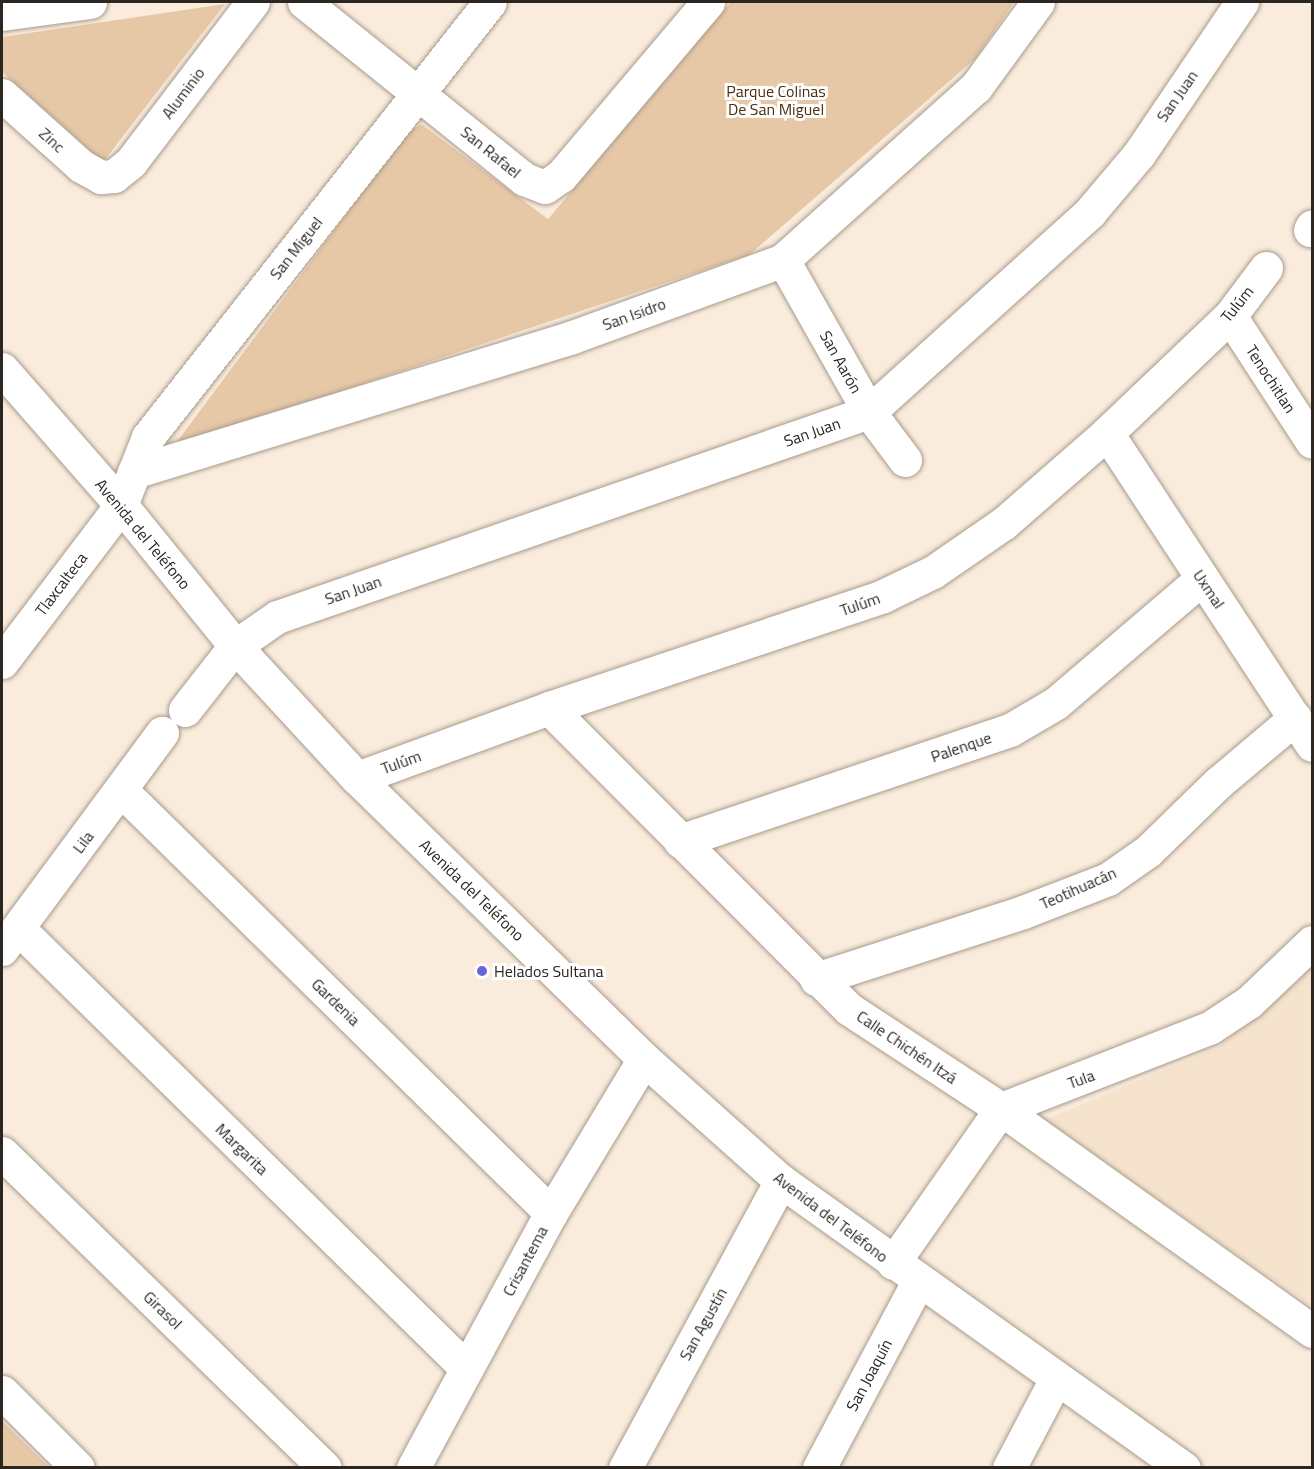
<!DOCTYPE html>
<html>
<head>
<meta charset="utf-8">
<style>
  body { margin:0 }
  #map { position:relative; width:1314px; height:1469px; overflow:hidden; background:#faecdd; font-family:"Titillium Web",sans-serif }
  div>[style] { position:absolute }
  .built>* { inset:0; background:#f6e3cd }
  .green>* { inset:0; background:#e6c8a7 }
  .roads { filter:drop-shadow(0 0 2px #a89b8c) drop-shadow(0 0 2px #a89b8c) }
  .minor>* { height:33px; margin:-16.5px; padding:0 16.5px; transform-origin:16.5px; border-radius:16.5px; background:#fff }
  .dots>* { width:16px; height:16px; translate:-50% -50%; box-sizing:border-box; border:3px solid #fff; border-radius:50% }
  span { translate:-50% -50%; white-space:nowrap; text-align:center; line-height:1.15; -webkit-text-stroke:6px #fff; paint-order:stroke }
  .park-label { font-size:16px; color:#4c300b }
  .street-label { font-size:16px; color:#2b2620 }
  .poi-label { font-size:16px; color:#2b2620 }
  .left { translate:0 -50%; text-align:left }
  .frame { position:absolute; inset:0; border:3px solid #2b2620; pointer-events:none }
</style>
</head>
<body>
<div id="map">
  <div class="built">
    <i style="clip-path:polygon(1312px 957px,1312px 1306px,1044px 1120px,1219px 1047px)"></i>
  </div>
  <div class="green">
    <i style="clip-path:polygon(731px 2px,1014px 2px,976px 58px,749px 255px,173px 447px,406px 134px,421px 124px,548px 219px)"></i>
    <i style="clip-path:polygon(225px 4px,103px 162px,2px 72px,2px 37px)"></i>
    <i style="clip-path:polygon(2px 1421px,49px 1467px,2px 1467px)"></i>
  </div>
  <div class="roads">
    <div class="minor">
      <i style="left:304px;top:2px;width:282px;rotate:38.8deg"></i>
      <i style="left:524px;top:179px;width:22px;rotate:21deg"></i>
      <i style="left:545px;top:187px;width:19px;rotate:-35deg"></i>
      <i style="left:561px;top:176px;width:228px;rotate:-49.8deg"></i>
      <i style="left:2px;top:14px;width:89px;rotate:-7.8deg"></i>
      <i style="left:2px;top:95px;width:106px;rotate:41.9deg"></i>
      <i style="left:81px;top:166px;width:23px;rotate:29deg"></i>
      <i style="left:101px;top:177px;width:13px;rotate:-4deg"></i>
      <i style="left:114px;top:176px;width:22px;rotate:-39deg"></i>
      <i style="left:131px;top:162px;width:201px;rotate:-52.7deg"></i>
      <i style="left:1310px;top:230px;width:4px;rotate:-63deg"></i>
      <i style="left:783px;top:260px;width:175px;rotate:60.5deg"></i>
      <i style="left:869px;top:412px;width:60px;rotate:53.1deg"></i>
      <i style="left:1230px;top:316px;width:150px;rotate:56.9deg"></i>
      <i style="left:2px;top:369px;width:181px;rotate:48.8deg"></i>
      <i style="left:121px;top:505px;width:181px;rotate:51deg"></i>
      <i style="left:235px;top:646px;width:180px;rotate:47.3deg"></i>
      <i style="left:357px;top:778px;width:402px;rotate:44.4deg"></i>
      <i style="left:644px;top:1059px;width:183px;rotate:41.7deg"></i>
      <i style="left:781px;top:1181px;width:495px;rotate:35.5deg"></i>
      <i style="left:1107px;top:433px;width:373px;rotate:56.7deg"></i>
      <i style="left:134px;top:472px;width:458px;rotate:-17.1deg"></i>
      <i style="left:572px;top:337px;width:225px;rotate:-20deg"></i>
      <i style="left:783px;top:260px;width:259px;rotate:-41.9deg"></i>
      <i style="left:976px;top:87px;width:105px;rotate:-53.9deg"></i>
      <i style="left:2px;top:662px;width:197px;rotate:-52.8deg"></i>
      <i style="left:121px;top:505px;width:73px;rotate:-68.3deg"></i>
      <i style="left:148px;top:437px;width:553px;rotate:-51.83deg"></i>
      <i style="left:549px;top:708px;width:425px;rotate:45.1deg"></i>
      <i style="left:849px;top:1009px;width:182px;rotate:33.3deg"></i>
      <i style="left:1001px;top:1109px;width:382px;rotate:35.5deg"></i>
      <i style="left:185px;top:710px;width:81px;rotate:-52deg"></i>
      <i style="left:235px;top:646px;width:51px;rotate:-34.6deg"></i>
      <i style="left:277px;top:617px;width:626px;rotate:-19.1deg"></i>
      <i style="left:869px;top:412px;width:298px;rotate:-42.1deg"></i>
      <i style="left:1090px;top:212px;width:76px;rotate:-49.8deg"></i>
      <i style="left:1139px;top:154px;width:184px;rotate:-55.9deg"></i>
      <i style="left:357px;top:778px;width:204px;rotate:-20deg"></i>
      <i style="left:549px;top:708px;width:352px;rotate:-18.5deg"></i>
      <i style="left:883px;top:596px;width:55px;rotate:-25.6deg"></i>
      <i style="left:933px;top:572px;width:86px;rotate:-34.6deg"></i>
      <i style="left:1004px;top:523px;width:137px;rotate:-41.1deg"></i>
      <i style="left:1107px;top:433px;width:170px;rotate:-43.6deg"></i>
      <i style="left:1230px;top:316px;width:60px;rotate:-53.1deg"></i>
      <i style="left:122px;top:791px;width:602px;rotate:44.53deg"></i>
      <i style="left:680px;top:841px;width:348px;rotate:-18.6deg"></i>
      <i style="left:1010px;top:730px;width:53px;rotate:-30.4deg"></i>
      <i style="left:1056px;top:703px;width:191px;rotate:-40.5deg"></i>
      <i style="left:18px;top:928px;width:629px;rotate:44.48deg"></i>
      <i style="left:2px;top:949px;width:269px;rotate:-53.5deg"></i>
      <i style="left:816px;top:979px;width:218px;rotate:-17.9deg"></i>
      <i style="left:1023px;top:912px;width:91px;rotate:-21.2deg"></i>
      <i style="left:1108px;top:879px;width:49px;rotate:-35deg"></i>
      <i style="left:1148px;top:851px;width:98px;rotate:-44.2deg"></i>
      <i style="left:1218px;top:783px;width:101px;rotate:-40.2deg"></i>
      <i style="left:2px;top:1153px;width:451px;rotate:44.3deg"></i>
      <i style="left:893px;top:1263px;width:188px;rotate:-55deg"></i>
      <i style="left:1001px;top:1109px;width:225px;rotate:-21.3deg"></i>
      <i style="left:1211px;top:1027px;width:45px;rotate:-33.3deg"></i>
      <i style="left:1249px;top:1002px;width:87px;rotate:-43.6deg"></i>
      <i style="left:2px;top:1392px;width:107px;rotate:45deg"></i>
      <i style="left:413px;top:1468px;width:290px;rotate:-61.6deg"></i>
      <i style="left:551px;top:1213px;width:180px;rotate:-58.9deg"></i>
      <i style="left:625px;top:1468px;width:327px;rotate:-61.5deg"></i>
      <i style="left:819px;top:1468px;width:211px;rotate:-62deg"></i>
      <i style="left:1009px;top:1468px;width:101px;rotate:-62.2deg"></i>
    </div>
  </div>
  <div class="dots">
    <i style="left:482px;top:971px;background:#6765de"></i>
  </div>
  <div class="park-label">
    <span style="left:776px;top:100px">Parque Colinas<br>De San Miguel</span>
  </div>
  <div class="street-label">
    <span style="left:183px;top:93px;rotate:-53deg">Aluminio</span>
    <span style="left:1177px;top:96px;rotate:-55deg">San Juan</span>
    <span style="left:52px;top:140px;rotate:42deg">Zinc</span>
    <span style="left:491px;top:152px;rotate:39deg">San Rafael</span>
    <span style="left:296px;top:248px;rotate:-52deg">San Miguel</span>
    <span style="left:1237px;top:304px;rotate:-51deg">Tulúm</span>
    <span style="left:634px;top:314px;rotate:-20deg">San Isidro</span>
    <span style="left:841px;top:362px;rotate:61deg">San Aarón</span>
    <span style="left:1271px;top:379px;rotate:57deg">Tenochitlan</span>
    <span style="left:812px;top:432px;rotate:-19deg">San Juan</span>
    <span style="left:143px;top:534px;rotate:50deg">Avenida del Teléfono</span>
    <span style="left:61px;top:584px;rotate:-53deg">Tlaxcalteca</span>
    <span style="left:1209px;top:589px;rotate:56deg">Uxmal</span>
    <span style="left:353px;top:590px;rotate:-19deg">San Juan</span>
    <span style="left:860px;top:604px;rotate:-19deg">Tulúm</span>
    <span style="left:961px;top:747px;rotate:-19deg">Palenque</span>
    <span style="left:401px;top:762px;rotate:-20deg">Tulúm</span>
    <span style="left:83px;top:842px;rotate:-53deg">Lila</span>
    <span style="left:1078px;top:888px;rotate:-24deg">Teotihuacán</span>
    <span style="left:472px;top:890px;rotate:44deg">Avenida del Teléfono</span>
    <span style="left:336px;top:1002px;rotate:44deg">Gardenia</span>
    <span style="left:907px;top:1047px;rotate:34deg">Calle Chichén Itzá</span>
    <span style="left:1081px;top:1079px;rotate:-20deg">Tula</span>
    <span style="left:242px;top:1149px;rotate:44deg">Margarita</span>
    <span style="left:831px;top:1217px;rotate:37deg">Avenida del Teléfono</span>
    <span style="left:525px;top:1261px;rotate:-62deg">Crisantema</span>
    <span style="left:163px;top:1310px;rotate:44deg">Girasol</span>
    <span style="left:703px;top:1324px;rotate:-61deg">San Agustín</span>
    <span style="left:869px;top:1375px;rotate:-62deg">San Joaquín</span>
  </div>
  <div class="poi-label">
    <span class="left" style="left:494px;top:971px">Helados Sultana</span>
  </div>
  <div class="frame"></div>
</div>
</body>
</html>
